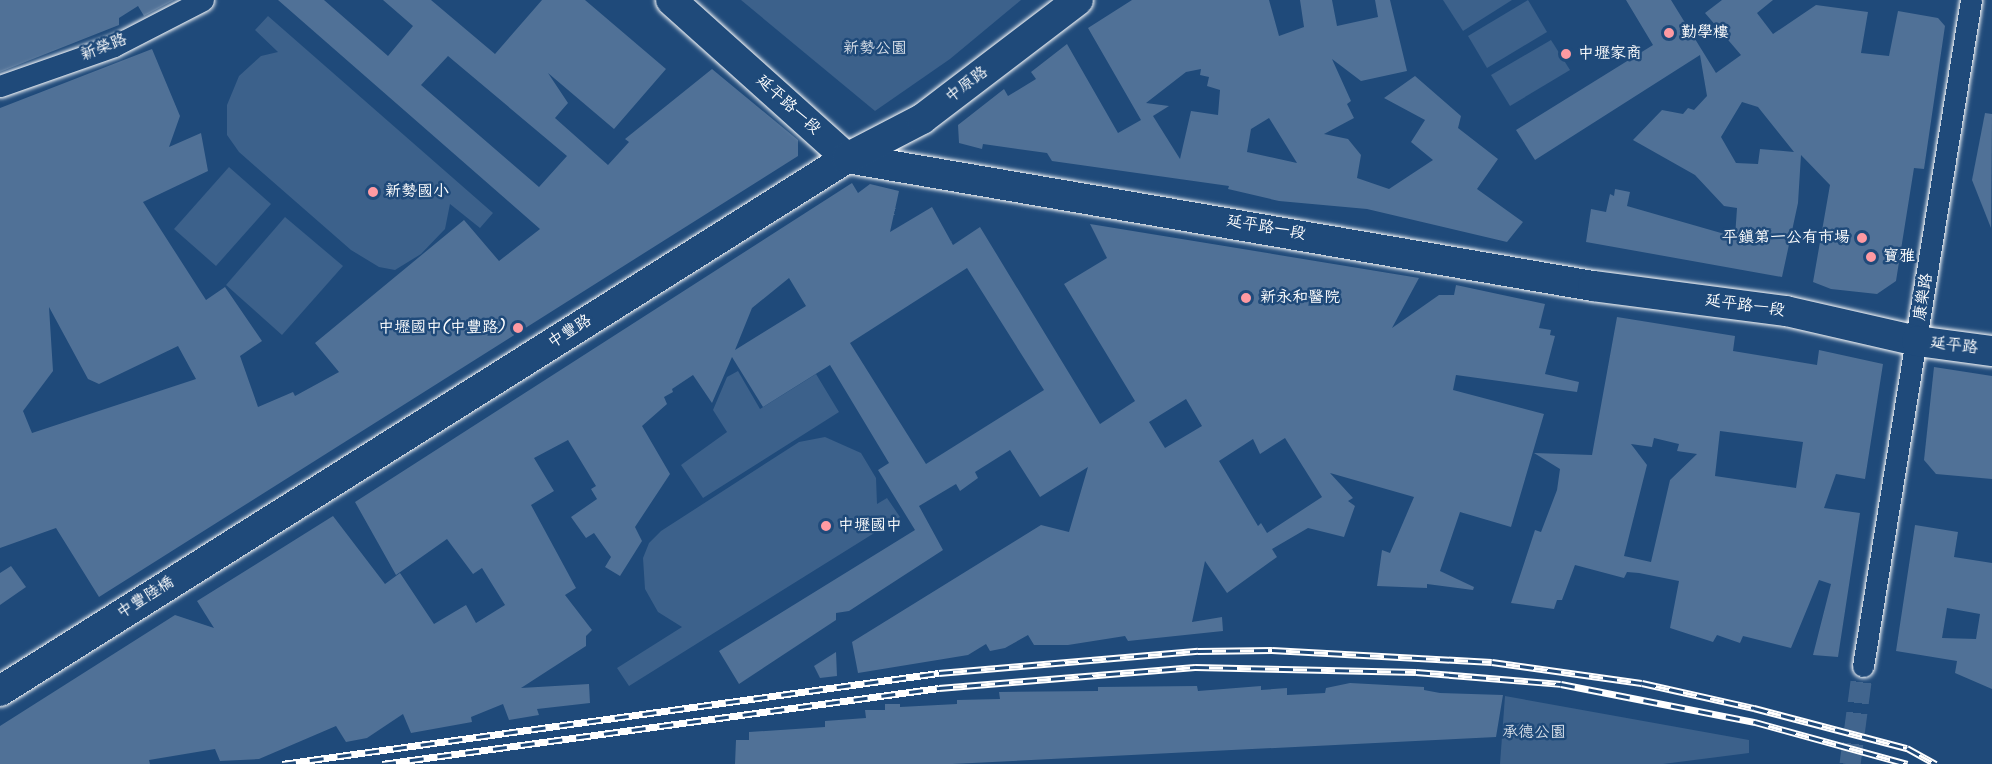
<!DOCTYPE html>
<html>
<head>
<meta charset="utf-8">
<style>
  body { margin:0 }
  #map { position:relative; width:1992px; height:764px; overflow:hidden; background:#1f4a7a; font-family:Kalam,"LXGW WenKai TC",sans-serif }
  div>[style] { position:absolute }
  .green>* { inset:0; background:#3c618b }
  .building>* { inset:0; background:#507197 }
  .street-tunnel>* { height:21px; margin-top:-10.5px; transform-origin:0; background:repeating-linear-gradient(90deg,#41658e 0 21px,transparent 0 31px) }
  .roads { filter:drop-shadow(0 0 2px #fff) drop-shadow(0 0 2px #fff) }
  .street>* { height:21px; margin:-10.5px; padding:0 10.5px; transform-origin:10.5px; border-radius:10.5px; background:#1f4a7a }
  .secondary>* { height:30px; margin:-15px; padding:0 15px; transform-origin:15px; border-radius:15px; background:#1f4a7a }
  .rail>* { height:7px; margin-top:-3.5px; transform-origin:0; background:repeating-linear-gradient(90deg,#1f4a7a 0 14px,#fff 0 28px); box-sizing:border-box; border-block:2px solid #fff }
  .dots>* { width:16px; height:16px; translate:-50% -50%; box-sizing:border-box; border:3px solid #1f4a7a; border-radius:50% }
  span { translate:-50% -50%; white-space:nowrap; text-align:center; line-height:1.15; -webkit-text-stroke:5px #1f4a7a; paint-order:stroke }
  .poi-label { font-size:16px; color:#fff }
  .left { translate:0 -50%; text-align:left }
  .right { translate:-100% -50%; text-align:right }
  .street-label { font-size:16px; color:#fff }
  .park-label { font-size:16px; color:#d8dfe8 }
</style>
</head>
<body>
<div id="map">
  <div class="green">
    <i style="clip-path:polygon(741px 0,1021px 0,950px 59px,875px 111px)"></i>
    <i style="clip-path:polygon(1443px 0,1512px 0,1463px 31px)"></i>
    <i style="clip-path:polygon(1528px 0,1547px 32px,1487px 68px,1468px 36px)"></i>
    <i style="clip-path:polygon(268px 16px,493px 213px,480px 228px,450px 204px,445px 229px,421px 254px,395px 270px,379px 267px,351px 250px,239px 152px,227px 135px,227px 105px,239px 76px,261px 56px,278px 52px,255px 30px)"></i>
    <i style="clip-path:polygon(1551px 40px,1570px 70px,1510px 106px,1491px 75px)"></i>
    <i style="clip-path:polygon(229px 167px,271px 204px,216px 266px,174px 229px)"></i>
    <i style="clip-path:polygon(285px 217px,343px 266px,282px 335px,226px 285px)"></i>
    <i style="clip-path:polygon(738px 371px,760px 409px,816px 374px,839px 412px,703px 498px,681px 465px,727px 432px,713px 410px,727px 377px)"></i>
    <i style="clip-path:polygon(825px 437px,861px 453px,876px 478px,877px 504px,887px 498px,900px 517px,629px 686px,617px 668px,682px 627px,658px 612px,645px 589px,643px 558px,649px 543px,661px 531px,799px 442px)"></i>
    <i style="clip-path:polygon(1505px 696px,1749px 740px,1749px 753px,1663px 764px,1500px 764px)"></i>
  </div>
  <div class="building">
    <i style="clip-path:polygon(0 0,174px 0,144px 16px,138px 6px,119px 18px,119px 25px,0 72px)"></i>
    <i style="clip-path:polygon(evenodd,278px 0,324px 0,388px 56px,413px 26px,383px 0,431px 0,495px 54px,542px 0,585px 0,666px 69px,614px 129px,548px 73px,568px 103px,555px 118px,608px 165px,629px 142px,625px 139px,712px 69px,798px 140px,798px 156px,99px 597px,56px 528px,0 548px,0 108px,152px 49px,180px 116px,169px 147px,201px 133px,208px 171px,143px 202px,206px 300px,225px 287px,262px 341px,240px 356px,258px 407px,293px 392px,295px 396px,339px 372px,315px 343px,464px 220px,499px 261px,540px 229px,278px 0,448px 56px,567px 156px,539px 187px,421px 85px,448px 56px,278px 0,49px 307px,88px 379px,99px 384px,178px 346px,196px 379px,32px 433px,23px 411px,53px 371px,49px 307px)"></i>
    <i style="clip-path:polygon(evenodd,1132px 0,1269px 0,1279px 36px,1304px 27px,1300px 0,1332px 0,1337px 26px,1378px 17px,1375px 0,1390px 0,1407px 71px,1361px 81px,1332px 59px,1351px 101px,1347px 104px,1354px 118px,1324px 134px,1348px 139px,1361px 155px,1357px 178px,1389px 189px,1433px 160px,1411px 142px,1425px 120px,1384px 98px,1415px 76px,1461px 116px,1458px 128px,1498px 159px,1477px 189px,1523px 222px,1507px 242px,1367px 209px,1279px 201px,1228px 189px,1229px 186px,1052px 161px,1047px 153px,983px 144px,982px 149px,959px 143px,958px 125px,1004px 89px,1008px 96px,1036px 79px,1031px 72px,1067px 44px,1118px 133px,1141px 120px,1088px 28px,1132px 0,1201px 69px,1200px 75px,1209px 77px,1207px 86px,1220px 90px,1218px 115px,1191px 111px,1180px 159px,1153px 116px,1169px 106px,1146px 103px,1186px 72px,1201px 69px,1132px 0,1269px 118px,1297px 163px,1247px 152px,1251px 129px,1269px 118px)"></i>
    <i style="clip-path:polygon(evenodd,1626px 0,1671px 0,1716px 73px,1741px 55px,1705px 13px,1722px 0,1773px 0,1757px 13px,1773px 34px,1816px 5px,1868px 12px,1861px 53px,1889px 56px,1898px 11px,1938px 18px,1945px 26px,1924px 169px,1914px 168px,1896px 281px,1877px 294px,1831px 289px,1813px 282px,1830px 185px,1801px 155px,1798px 203px,1782px 277px,1586px 242px,1591px 209px,1606px 212px,1610px 194px,1614px 196px,1615px 189px,1630px 192px,1627px 206px,1735px 237px,1737px 208px,1724px 206px,1695px 175px,1633px 140px,1662px 110px,1683px 114px,1688px 108px,1694px 110px,1707px 96px,1700px 55px,1535px 160px,1516px 130px,1653px 45px,1626px 0,1742px 102px,1758px 107px,1794px 152px,1760px 149px,1758px 164px,1736px 163px,1721px 137px,1742px 102px)"></i>
    <i style="clip-path:polygon(1985px 113px,1992px 114px,1991px 228px,1972px 180px)"></i>
    <i style="clip-path:polygon(evenodd,852px 183px,858px 193px,870px 184px,899px 191px,890px 232px,932px 207px,953px 245px,980px 227px,1100px 424px,1135px 401px,1064px 284px,1107px 258px,1090px 224px,1419px 278px,1392px 328px,1439px 295px,1454px 295px,1456px 285px,1545px 304px,1539px 328px,1551px 330px,1550px 335px,1555px 336px,1545px 374px,1579px 382px,1577px 392px,1456px 375px,1453px 390px,1544px 414px,1511px 527px,1460px 512px,1440px 571px,1474px 587px,1473px 590px,1427px 584px,1427px 588px,1377px 586px,1382px 550px,1390px 553px,1414px 497px,1330px 473px,1353px 498px,1348px 501px,1355px 506px,1344px 537px,1308px 528px,1272px 549px,1277px 557px,1227px 593px,1205px 561px,1192px 622px,1222px 617px,1223px 631px,1128px 641px,1125px 636px,1068px 645px,1034px 645px,1028px 635px,1005px 648px,990px 651px,986px 644px,968px 655px,858px 673px,852px 642px,1041px 525px,1069px 532px,1088px 467px,1040px 497px,1010px 450px,975px 472px,978px 478px,960px 491px,956px 484px,919px 506px,943px 550px,849px 611px,836px 613px,836px 620px,739px 684px,719px 651px,915px 530px,878px 470px,889px 463px,830px 365px,763px 407px,732px 357px,712px 403px,693px 375px,672px 389px,673px 392px,664px 397px,667px 404px,642px 426px,670px 474px,635px 527px,642px 541px,620px 576px,605px 567px,611px 557px,594px 533px,586px 538px,571px 517px,597px 499px,591px 489px,596px 486px,568px 440px,534px 458px,554px 491px,531px 505px,576px 588px,565px 595px,592px 630px,586px 636px,586px 646px,521px 688px,589px 684px,590px 703px,537px 709px,539px 715px,509px 720px,503px 704px,471px 717px,472px 722px,411px 733px,403px 714px,367px 738px,346px 742px,336px 726px,259px 759px,220px 761px,215px 749px,149px 760px,150px 764px,0 764px,0 726px,175px 615px,214px 628px,197px 601px,333px 516px,385px 584px,400px 573px,434px 624px,466px 605px,476px 623px,505px 605px,482px 568px,473px 574px,447px 539px,396px 575px,355px 502px,852px 183px,967px 268px,1044px 390px,926px 464px,850px 343px,967px 268px,852px 183px,789px 278px,806px 306px,735px 350px,752px 308px,789px 278px,852px 183px,1186px 399px,1202px 426px,1165px 448px,1149px 422px,1186px 399px,852px 183px,1285px 438px,1322px 497px,1267px 533px,1261px 523px,1258px 526px,1219px 461px,1253px 439px,1260px 454px,1285px 438px)"></i>
    <i style="clip-path:polygon(evenodd,1617px 317px,1735px 336px,1733px 351px,1817px 365px,1819px 350px,1883px 364px,1865px 479px,1836px 474px,1824px 508px,1860px 513px,1838px 657px,1813px 655px,1831px 584px,1819px 580px,1791px 648px,1743px 636px,1740px 643px,1717px 635px,1713px 642px,1670px 628px,1679px 581px,1639px 573px,1627px 572px,1624px 578px,1575px 565px,1562px 600px,1557px 600px,1554px 609px,1511px 603px,1535px 530px,1541px 532px,1557px 490px,1560px 469px,1534px 453px,1592px 455px,1617px 317px,1720px 431px,1803px 442px,1796px 488px,1715px 476px,1720px 431px,1617px 317px,1654px 438px,1679px 444px,1677px 451px,1697px 454px,1670px 480px,1651px 562px,1624px 556px,1647px 465px,1631px 444px,1652px 447px,1654px 438px)"></i>
    <i style="clip-path:polygon(1934px 367px,1992px 376px,1992px 479px,1936px 474px,1924px 460px)"></i>
    <i style="clip-path:polygon(evenodd,1915px 525px,1958px 532px,1954px 557px,1992px 563px,1992px 689px,1955px 673px,1957px 661px,1896px 651px,1915px 525px,1947px 608px,1980px 614px,1976px 639px,1942px 638px,1947px 608px)"></i>
    <i style="clip-path:polygon(11px 566px,26px 587px,0 605px,0 573px)"></i>
    <i style="clip-path:polygon(836px 652px,837px 676px,820px 678px,814px 666px)"></i>
    <i style="clip-path:polygon(1350px 683px,1424px 687px,1424px 690px,1440px 693px,1503px 695px,1496px 737px,952px 764px,735px 764px,736px 740px,749px 740px,749px 732px,825px 727px,825px 721px,866px 718px,865px 710px,885px 710px,885px 704px,900px 704px,900px 707px,957px 704px,957px 700px,1000px 699px,999px 692px,1098px 691px,1098px 687px,1197px 686px,1198px 691px,1261px 686px,1261px 690px,1287px 688px,1287px 695px,1325px 693px,1326px 688px)"></i>
  </div>
  <div class="street-tunnel">
    <i style="left:1850px;top:764px;width:99px;rotate:-82.4deg"></i>
  </div>
  <div class="roads">
    <div class="street">
      <i style="left:0;top:86px;width:121px;rotate:-19.3deg"></i>
      <i style="left:114px;top:46px;width:100px;rotate:-27.3deg"></i>
      <i style="left:1863px;top:666px;width:675px;rotate:-80.79deg"></i>
    </div>
    <div class="secondary">
      <i style="left:671px;top:0;width:237px;rotate:41.9deg"></i>
      <i style="left:847px;top:158px;width:757px;rotate:9.74deg"></i>
      <i style="left:1593px;top:286px;width:195px;rotate:7.4deg"></i>
      <i style="left:1786px;top:311px;width:134px;rotate:12.9deg"></i>
      <i style="left:1917px;top:341px;width:76px;rotate:7.6deg"></i>
      <i style="left:0;top:691px;width:1001px;rotate:-32.18deg"></i>
      <i style="left:847px;top:158px;width:85px;rotate:-27.5deg"></i>
      <i style="left:922px;top:119px;width:196px;rotate:-37.3deg"></i>
    </div>
  </div>
  <div class="rail">
    <i style="left:282px;top:764px;width:663px;rotate:-7.89deg"></i>
    <i style="left:939px;top:673px;width:260px;rotate:-4.9deg"></i>
    <i style="left:1198px;top:651px;width:74px;rotate:-0.8deg"></i>
    <i style="left:1272px;top:650px;width:220px;rotate:3.1deg"></i>
    <i style="left:1492px;top:662px;width:151px;rotate:8deg"></i>
    <i style="left:1642px;top:683px;width:115px;rotate:12.6deg"></i>
    <i style="left:1754px;top:708px;width:158px;rotate:14.7deg"></i>
    <i style="left:1907px;top:748px;width:33px;rotate:29deg"></i>
    <i style="left:382px;top:764px;width:562px;rotate:-7.77deg"></i>
    <i style="left:939px;top:688px;width:257px;rotate:-4.7deg"></i>
    <i style="left:1195px;top:667px;width:221px;rotate:1.3deg"></i>
    <i style="left:1416px;top:672px;width:145px;rotate:4.7deg"></i>
    <i style="left:1561px;top:684px;width:198px;rotate:11.1deg"></i>
    <i style="left:1755px;top:722px;width:158px;rotate:15.4deg"></i>
  </div>
  <div class="dots">
    <i style="left:1669px;top:33px;background:#ff9aa2"></i>
    <i style="left:1566px;top:54px;background:#ff9aa2"></i>
    <i style="left:373px;top:192px;background:#ff9aa2"></i>
    <i style="left:1862px;top:238px;background:#ff9aa2"></i>
    <i style="left:1871px;top:257px;background:#ff9aa2"></i>
    <i style="left:1246px;top:298px;background:#ff9aa2"></i>
    <i style="left:518px;top:328px;background:#ff9aa2"></i>
    <i style="left:826px;top:526px;background:#ff9aa2"></i>
  </div>
  <div class="poi-label">
    <span class="left" style="left:1681px;top:33px">勤學樓</span>
    <span class="left" style="left:1578px;top:54px">中壢家商</span>
    <span class="left" style="left:385px;top:192px">新勢國小</span>
    <span class="right" style="left:1850px;top:238px">平鎮第一公有市場</span>
    <span class="left" style="left:1883px;top:257px">寶雅</span>
    <span class="left" style="left:1260px;top:298px">新永和醫院</span>
    <span class="right" style="left:506px;top:328px">中壢國中(中豐路)</span>
    <span class="left" style="left:838px;top:526px">中壢國中</span>
  </div>
  <div class="street-label">
    <span style="left:104px;top:48px;rotate:-22deg">新榮路</span>
    <span style="left:967px;top:85px;rotate:-37deg">中原路</span>
    <span style="left:788px;top:105px;rotate:42deg">延平路一段</span>
    <span style="left:1266px;top:228px;rotate:10deg">延平路一段</span>
    <span style="left:1924px;top:297px;rotate:-81deg">康樂路</span>
    <span style="left:1745px;top:306px;rotate:8deg">延平路一段</span>
    <span style="left:570px;top:332px;rotate:-32deg">中豐路</span>
    <span style="left:1954px;top:346px;rotate:7deg">延平路</span>
    <span style="left:146px;top:598px;rotate:-32deg">中豐陸橋</span>
  </div>
  <div class="park-label">
    <span style="left:875px;top:49px">新勢公園</span>
    <span style="left:1534px;top:733px">承德公園</span>
  </div>
</div>
</body>
</html>
